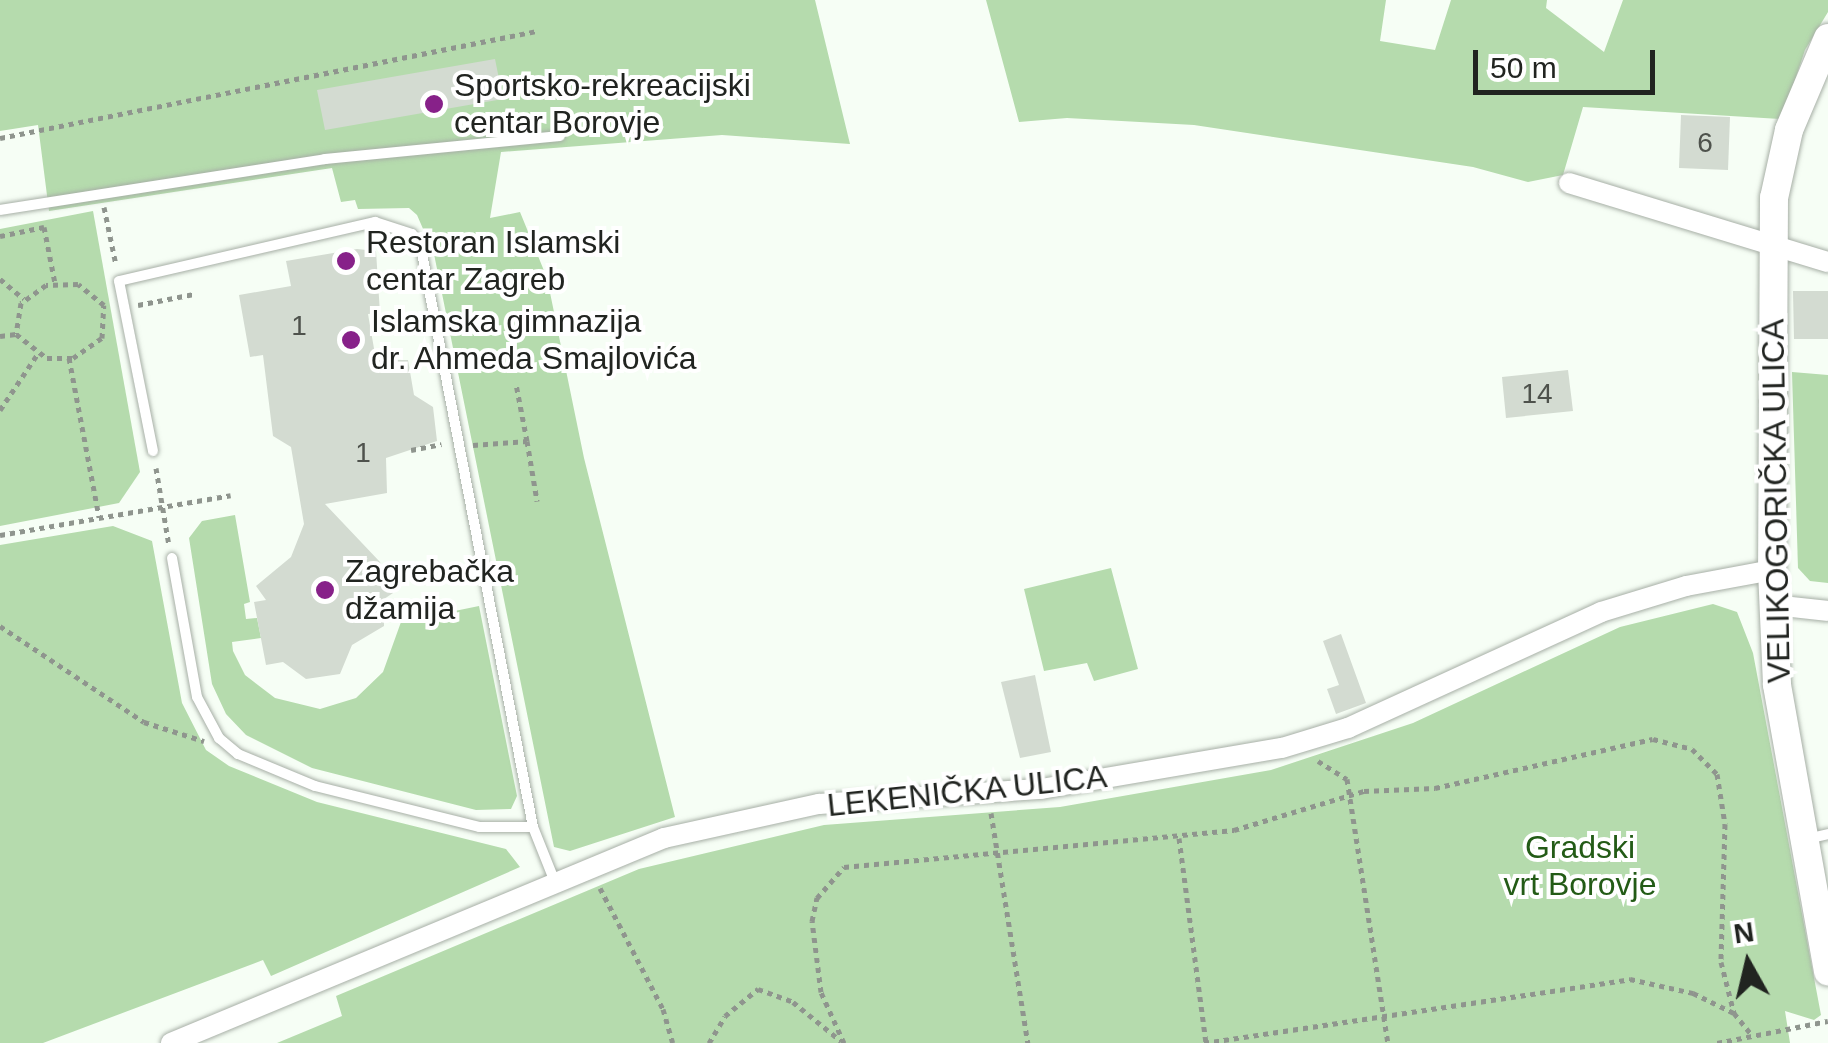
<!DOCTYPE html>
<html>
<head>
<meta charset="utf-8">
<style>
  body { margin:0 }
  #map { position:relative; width:1828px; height:1043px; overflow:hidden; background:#f6fef5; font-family:Helvetica,sans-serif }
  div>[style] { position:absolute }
  .green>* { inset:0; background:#b5dbad }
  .building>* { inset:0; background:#d3dbd1 }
  .path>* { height:5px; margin-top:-2.5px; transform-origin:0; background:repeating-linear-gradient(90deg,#8f958e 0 5px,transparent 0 10px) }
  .roads { filter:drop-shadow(0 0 2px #a7afa6) drop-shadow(0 0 2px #a7afa6) }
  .lane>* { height:10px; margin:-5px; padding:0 5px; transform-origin:5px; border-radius:5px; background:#fff }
  .street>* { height:20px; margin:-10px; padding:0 10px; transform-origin:10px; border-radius:10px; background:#fff }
  .secondary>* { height:28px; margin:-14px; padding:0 14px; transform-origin:14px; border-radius:14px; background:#fff }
  .dots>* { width:28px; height:28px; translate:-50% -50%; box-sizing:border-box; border:5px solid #fff; border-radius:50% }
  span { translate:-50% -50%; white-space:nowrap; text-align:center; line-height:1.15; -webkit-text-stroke:8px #fff; paint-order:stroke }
  .number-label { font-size:28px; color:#4e524c }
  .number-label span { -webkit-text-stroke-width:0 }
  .poi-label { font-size:32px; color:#212420 }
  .left { translate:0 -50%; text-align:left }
  .street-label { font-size:32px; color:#212420 }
  .park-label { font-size:32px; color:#235b16 }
  .north { position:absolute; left:1698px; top:913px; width:100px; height:100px; -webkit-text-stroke:8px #fff; paint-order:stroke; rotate:352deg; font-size:28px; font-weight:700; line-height:40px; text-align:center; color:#212420 }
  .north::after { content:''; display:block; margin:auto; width:35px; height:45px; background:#212420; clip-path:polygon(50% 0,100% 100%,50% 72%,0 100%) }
  .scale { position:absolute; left:1473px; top:50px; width:182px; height:45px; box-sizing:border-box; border:5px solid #212420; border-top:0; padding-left:12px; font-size:30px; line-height:35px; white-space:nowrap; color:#212420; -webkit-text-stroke:8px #fff; paint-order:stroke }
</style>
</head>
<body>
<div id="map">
  <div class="green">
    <i style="clip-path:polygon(0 0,815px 0,850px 144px,722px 135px,501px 152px,490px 218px,520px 212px,547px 278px,584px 458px,675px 817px,570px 851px,554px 847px,434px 254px,417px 215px,409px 208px,358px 209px,355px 200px,341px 202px,332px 168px,49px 211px,38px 125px,0 131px)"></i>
    <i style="clip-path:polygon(986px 0,1386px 0,1380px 41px,1435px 50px,1451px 0,1547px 0,1546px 8px,1604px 52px,1623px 0,1828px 0,1828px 12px,1805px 50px,1782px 119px,1583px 107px,1563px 175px,1528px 182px,1473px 167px,1194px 125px,1067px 118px,1019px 122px)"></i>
    <i style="clip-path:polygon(93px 211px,140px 472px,119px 503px,0 526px,0 229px)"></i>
    <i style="clip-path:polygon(1792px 372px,1828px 375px,1828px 583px,1810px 581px,1798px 568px)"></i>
    <i style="clip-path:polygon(235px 515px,250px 602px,244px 604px,246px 619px,257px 618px,261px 638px,232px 642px,233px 651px,245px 675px,275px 698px,320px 709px,356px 698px,383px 672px,401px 622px,479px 606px,517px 796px,511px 809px,476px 810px,312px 768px,246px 735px,226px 714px,212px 684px,189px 538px,202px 521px)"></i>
    <i style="clip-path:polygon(113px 526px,152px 541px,182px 703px,206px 750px,229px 766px,317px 802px,506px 849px,520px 867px,271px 976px,263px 960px,43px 1043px,0 1043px,0 545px)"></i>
    <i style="clip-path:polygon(1111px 568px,1138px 669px,1094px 681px,1087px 663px,1044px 671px,1024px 589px)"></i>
    <i style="clip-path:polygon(1713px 604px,1737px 612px,1753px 653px,1821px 1015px,1814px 1020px,1785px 1011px,1790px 1043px,277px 1043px,342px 1016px,336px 996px,639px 869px,824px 825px,1060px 807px,1271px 770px,1413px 723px,1620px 627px)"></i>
  </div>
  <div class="building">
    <i style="clip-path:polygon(495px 59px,503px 99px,325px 130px,317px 90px)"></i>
    <i style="clip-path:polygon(1681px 115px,1730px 117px,1728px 170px,1679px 168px)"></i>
    <i style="clip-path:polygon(357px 249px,376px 251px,380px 313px,368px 314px,376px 360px,408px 360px,414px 395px,433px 407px,437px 441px,386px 458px,387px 493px,325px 504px,380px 562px,393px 593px,384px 599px,384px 626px,352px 645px,340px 674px,306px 679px,283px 662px,266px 665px,254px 602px,266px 600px,256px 586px,291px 557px,304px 524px,291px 447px,273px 436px,263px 355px,250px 357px,239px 295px,291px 286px,286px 261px)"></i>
    <i style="clip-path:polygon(1793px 291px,1828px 291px,1828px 339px,1794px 339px)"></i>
    <i style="clip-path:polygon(1568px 370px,1573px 411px,1506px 418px,1502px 377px)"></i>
    <i style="clip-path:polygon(1341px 634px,1366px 703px,1336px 714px,1327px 689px,1339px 685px,1323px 641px)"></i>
    <i style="clip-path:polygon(1035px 675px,1051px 752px,1020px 758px,1001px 682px)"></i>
  </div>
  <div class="path">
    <i style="left:0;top:138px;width:548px;rotate:-11.27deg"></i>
    <i style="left:104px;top:207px;width:59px;rotate:78.3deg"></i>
    <i style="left:0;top:236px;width:45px;rotate:-11.6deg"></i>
    <i style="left:44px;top:227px;width:57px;rotate:78.9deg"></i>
    <i style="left:0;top:279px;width:31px;rotate:40deg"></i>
    <i style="left:138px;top:305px;width:57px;rotate:-11.1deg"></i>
    <i style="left:0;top:336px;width:16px;rotate:-7deg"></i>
    <i style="left:16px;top:334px;width:39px;rotate:38deg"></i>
    <i style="left:47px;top:358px;width:26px"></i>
    <i style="left:73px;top:358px;width:35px;rotate:-35deg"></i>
    <i style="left:102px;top:338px;width:33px;rotate:-87deg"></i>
    <i style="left:104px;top:305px;width:33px;rotate:-141deg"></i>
    <i style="left:78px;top:284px;width:32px;rotate:178deg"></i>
    <i style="left:46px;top:285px;width:31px;rotate:144deg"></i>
    <i style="left:21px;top:303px;width:31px;rotate:99deg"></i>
    <i style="left:69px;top:358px;width:162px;rotate:79.3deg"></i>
    <i style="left:0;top:410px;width:66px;rotate:-56.1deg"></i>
    <i style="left:527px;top:441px;width:61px;rotate:80.5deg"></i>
    <i style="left:473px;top:445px;width:54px;rotate:-4.2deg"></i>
    <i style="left:527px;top:441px;width:58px;rotate:-100.9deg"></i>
    <i style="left:411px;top:450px;width:31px;rotate:-11deg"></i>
    <i style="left:156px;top:468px;width:79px;rotate:80.5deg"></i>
    <i style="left:0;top:535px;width:234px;rotate:-9.8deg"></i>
    <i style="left:0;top:626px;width:173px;rotate:33.7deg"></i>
    <i style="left:144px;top:722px;width:63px;rotate:17.6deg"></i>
    <i style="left:1318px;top:761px;width:34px;rotate:32deg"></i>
    <i style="left:1347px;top:779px;width:267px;rotate:81.2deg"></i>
    <i style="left:991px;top:813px;width:233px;rotate:80.9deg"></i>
    <i style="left:1179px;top:838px;width:207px;rotate:82.5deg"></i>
    <i style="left:600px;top:888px;width:136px;rotate:62.5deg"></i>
    <i style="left:663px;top:1009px;width:35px;rotate:74deg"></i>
    <i style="left:709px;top:1043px;width:31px;rotate:-59deg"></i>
    <i style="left:725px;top:1016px;width:43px;rotate:-39.3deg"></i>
    <i style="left:758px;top:989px;width:37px;rotate:20deg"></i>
    <i style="left:793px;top:1002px;width:62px;rotate:39.1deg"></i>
    <i style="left:844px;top:1043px;width:56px;rotate:-114.3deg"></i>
    <i style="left:821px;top:992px;width:72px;rotate:-97.2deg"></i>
    <i style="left:812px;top:921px;width:24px;rotate:-78deg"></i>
    <i style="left:817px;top:898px;width:41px;rotate:-48.9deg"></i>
    <i style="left:844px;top:867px;width:392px;rotate:-5.4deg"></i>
    <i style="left:1234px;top:830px;width:136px;rotate:-16.7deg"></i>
    <i style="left:1364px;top:791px;width:71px;rotate:-2.4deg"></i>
    <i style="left:1435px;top:788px;width:223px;rotate:-12.7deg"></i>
    <i style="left:1653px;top:739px;width:40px;rotate:14.4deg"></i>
    <i style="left:1692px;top:749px;width:35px;rotate:45deg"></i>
    <i style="left:1717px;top:774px;width:51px;rotate:80.9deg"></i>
    <i style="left:1725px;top:824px;width:138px;rotate:91.7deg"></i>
    <i style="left:1721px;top:962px;width:53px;rotate:75.7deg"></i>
    <i style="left:1734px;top:1013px;width:26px;rotate:51deg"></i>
    <i style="left:1204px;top:1043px;width:431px;rotate:-8.5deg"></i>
    <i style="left:1630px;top:979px;width:65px;rotate:12.5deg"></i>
    <i style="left:1693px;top:993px;width:46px;rotate:26deg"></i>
    <i style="left:1717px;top:1043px;width:113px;rotate:-11.2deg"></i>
  </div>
  <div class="roads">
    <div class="lane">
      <i style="left:0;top:210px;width:329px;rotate:-8.9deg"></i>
      <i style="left:325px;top:159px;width:236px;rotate:-5.6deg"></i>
      <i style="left:153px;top:451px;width:173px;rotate:-101.3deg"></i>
      <i style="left:119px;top:281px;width:263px;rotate:-13deg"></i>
      <i style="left:375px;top:222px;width:39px;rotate:18deg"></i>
      <i style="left:412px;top:234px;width:17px;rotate:57deg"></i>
      <i style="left:421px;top:248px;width:590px;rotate:79.05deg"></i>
      <i style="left:172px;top:558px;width:141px;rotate:79.8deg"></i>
      <i style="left:197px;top:697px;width:47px;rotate:61.8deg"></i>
      <i style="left:219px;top:738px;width:25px;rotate:40deg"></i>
      <i style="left:238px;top:754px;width:83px;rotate:22.6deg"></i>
      <i style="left:315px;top:786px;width:169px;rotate:14deg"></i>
      <i style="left:479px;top:827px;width:54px"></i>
      <i style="left:533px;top:827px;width:59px;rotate:68.2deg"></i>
      <i style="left:1807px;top:839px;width:22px;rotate:-13deg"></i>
    </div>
    <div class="street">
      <i style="left:1569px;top:183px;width:271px;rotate:17deg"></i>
      <i style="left:1773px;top:605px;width:55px;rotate:6.2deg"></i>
      <i style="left:171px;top:1043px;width:534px;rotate:-22.58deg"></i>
      <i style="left:664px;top:838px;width:159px;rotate:-12.4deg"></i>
      <i style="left:819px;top:804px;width:223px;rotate:-3.9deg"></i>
      <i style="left:1041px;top:789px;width:244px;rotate:-9.7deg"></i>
      <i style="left:1282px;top:748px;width:69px;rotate:-16.9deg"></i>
      <i style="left:1348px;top:728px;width:278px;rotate:-24.6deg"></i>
      <i style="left:1601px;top:612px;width:89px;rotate:-17deg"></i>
      <i style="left:1686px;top:586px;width:87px;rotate:-10.5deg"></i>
    </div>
    <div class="secondary">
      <i style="left:1828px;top:38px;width:100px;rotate:113deg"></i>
      <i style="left:1789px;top:130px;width:70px;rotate:102.4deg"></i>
      <i style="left:1774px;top:198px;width:372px;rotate:90.3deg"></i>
      <i style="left:1772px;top:570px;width:115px;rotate:87.5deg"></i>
      <i style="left:1777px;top:685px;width:291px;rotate:79.9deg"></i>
    </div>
  </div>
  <div class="dots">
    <i style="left:434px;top:104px;background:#872189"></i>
    <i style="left:346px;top:261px;background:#872189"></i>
    <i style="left:351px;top:340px;background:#872189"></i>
    <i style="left:325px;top:590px;background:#872189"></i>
  </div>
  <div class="number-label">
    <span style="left:1705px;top:143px">6</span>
    <span style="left:299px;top:326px">1</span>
    <span style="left:1537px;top:394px">14</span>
    <span style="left:363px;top:453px">1</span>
  </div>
  <div class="poi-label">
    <span class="left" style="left:454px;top:104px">Sportsko-rekreacijski<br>centar Borovje</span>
    <span class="left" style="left:366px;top:261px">Restoran Islamski<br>centar Zagreb</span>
    <span class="left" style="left:371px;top:340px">Islamska gimnazija<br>dr. Ahmeda Smajlovića</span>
    <span class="left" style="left:345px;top:590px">Zagrebačka<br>džamija</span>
  </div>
  <div class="street-label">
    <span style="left:1776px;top:501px;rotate:-91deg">VELIKOGORIČKA ULICA</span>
    <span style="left:967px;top:791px;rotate:-6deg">LEKENIČKA ULICA</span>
  </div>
  <div class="park-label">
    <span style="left:1580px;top:866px">Gradski<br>vrt Borovje</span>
  </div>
  <div class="north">N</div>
  <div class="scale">50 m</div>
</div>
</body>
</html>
